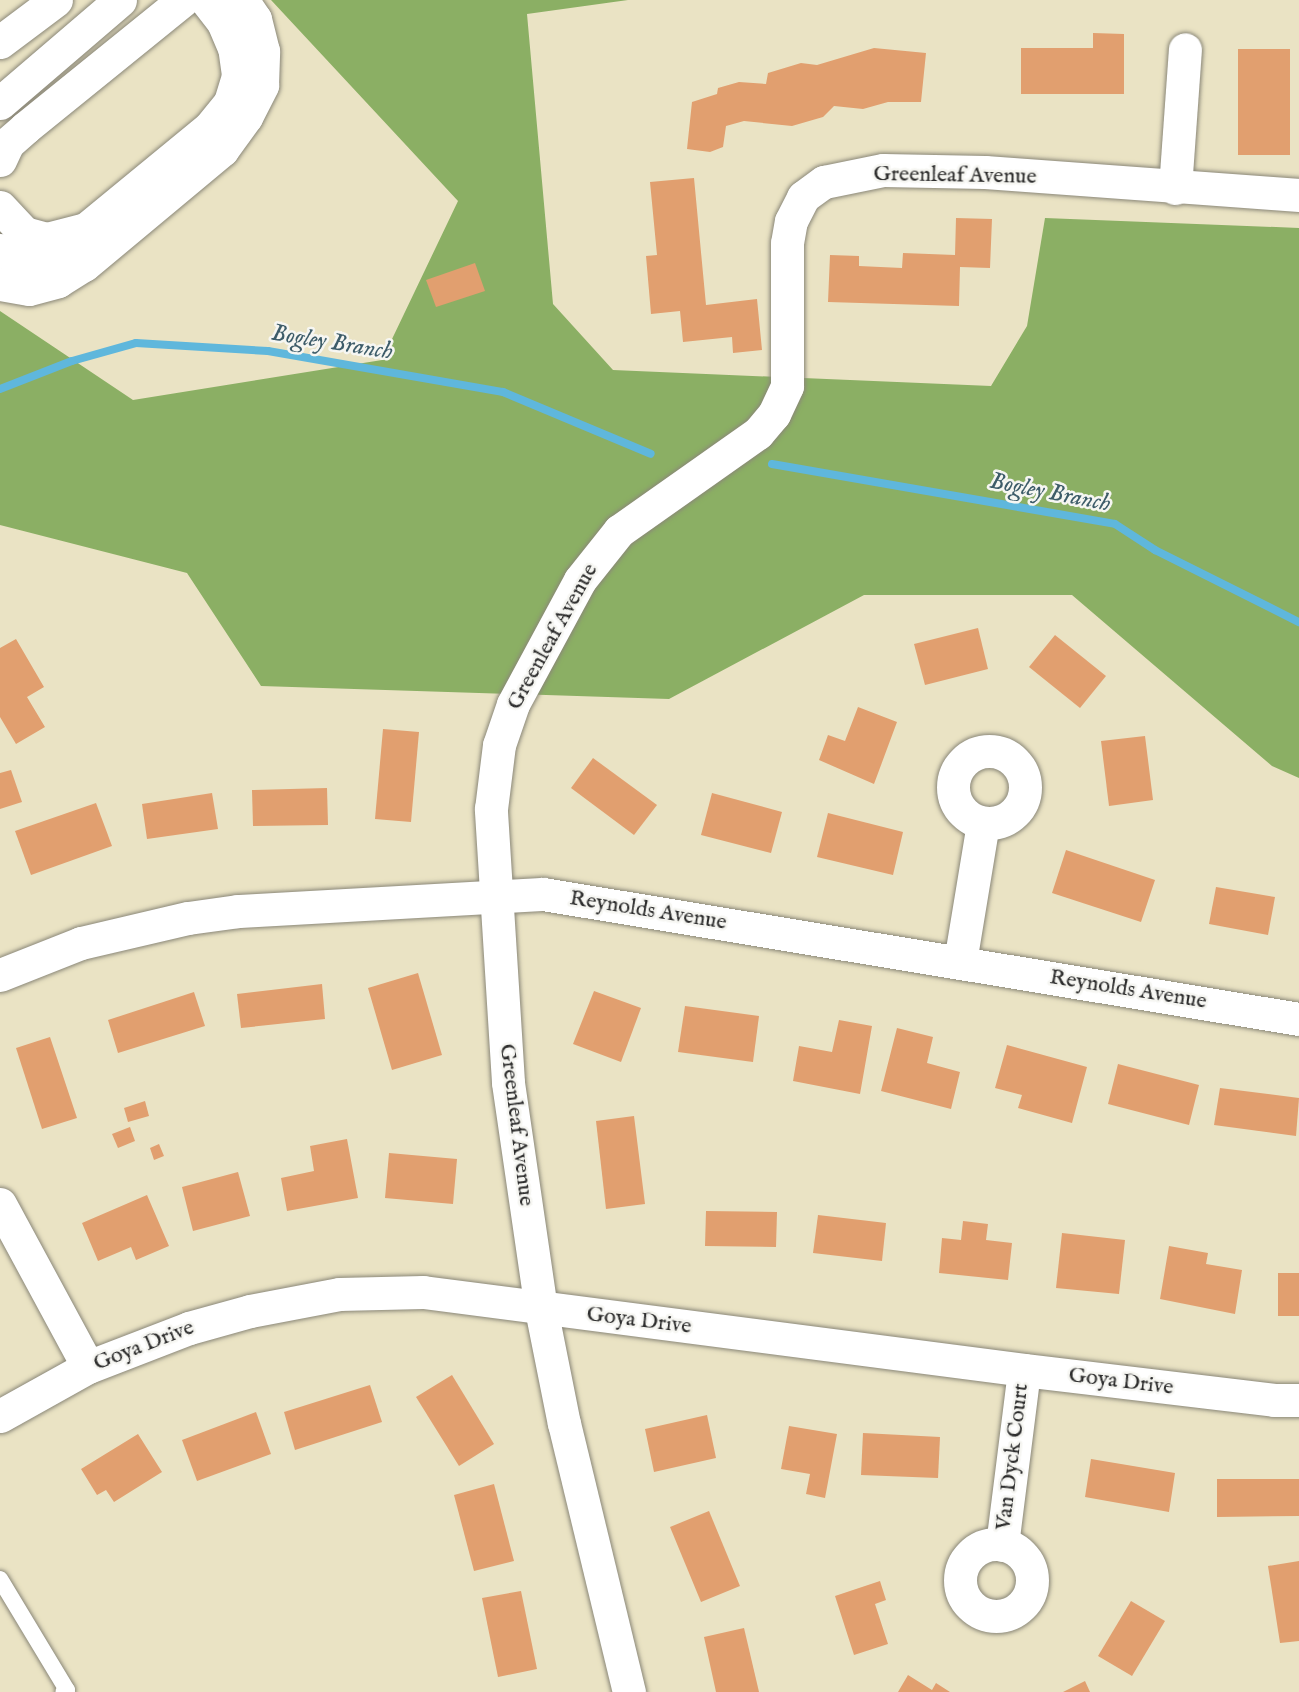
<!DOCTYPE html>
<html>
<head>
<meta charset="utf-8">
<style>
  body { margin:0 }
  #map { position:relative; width:1299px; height:1692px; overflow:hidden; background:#eae3c4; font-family:"IM FELL English",serif }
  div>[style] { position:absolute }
  .forest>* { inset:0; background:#8baf64 }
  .stream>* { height:8px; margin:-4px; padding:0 4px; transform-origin:4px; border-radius:4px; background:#5fb7dc }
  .building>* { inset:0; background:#e19f6f }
  .roads { filter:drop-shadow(0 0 2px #8a8778) drop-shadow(0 0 2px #8a8778) }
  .lane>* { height:16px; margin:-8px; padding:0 8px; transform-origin:8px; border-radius:8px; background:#fff }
  .street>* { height:33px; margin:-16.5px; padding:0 16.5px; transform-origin:16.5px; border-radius:16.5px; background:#fff }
  .street>.ring { margin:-16.5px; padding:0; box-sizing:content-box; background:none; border:33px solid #fff; border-radius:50% }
  .primary>* { height:33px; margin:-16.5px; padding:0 16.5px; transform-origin:16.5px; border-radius:16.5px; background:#fff }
  .highway>* { height:33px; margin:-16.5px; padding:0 16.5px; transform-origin:16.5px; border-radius:16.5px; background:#fff }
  span { translate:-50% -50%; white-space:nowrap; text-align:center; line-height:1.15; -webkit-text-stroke:5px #f6f6f2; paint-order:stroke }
  .street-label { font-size:22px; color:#2b2b2b }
  .water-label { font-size:24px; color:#3d5c69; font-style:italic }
</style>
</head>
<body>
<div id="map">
  <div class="forest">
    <i style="clip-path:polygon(271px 0,628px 0,527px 14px,553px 304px,613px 370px,991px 386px,1027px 326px,1045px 218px,1299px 228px,1299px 778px,1272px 766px,1072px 595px,864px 595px,669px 699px,261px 686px,187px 573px,0 525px,0 311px,133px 400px,382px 360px,458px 201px)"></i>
  </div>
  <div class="stream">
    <i style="left:0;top:389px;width:77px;rotate:-21.3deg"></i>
    <i style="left:72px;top:361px;width:66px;rotate:-15.7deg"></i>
    <i style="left:136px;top:343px;width:132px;rotate:3.5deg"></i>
    <i style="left:268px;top:351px;width:239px;rotate:9.9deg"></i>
    <i style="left:503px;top:392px;width:160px;rotate:22.7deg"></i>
    <i style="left:772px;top:464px;width:348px;rotate:9.9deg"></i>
    <i style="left:1115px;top:524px;width:48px;rotate:33deg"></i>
    <i style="left:1155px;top:550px;width:161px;rotate:26.6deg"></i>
  </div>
  <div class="building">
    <i style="clip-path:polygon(1093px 33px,1124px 34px,1124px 94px,1021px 94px,1021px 48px,1093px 48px)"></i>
    <i style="clip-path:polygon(874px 48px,926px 53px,921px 102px,888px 102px,863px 109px,834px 106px,823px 117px,792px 126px,744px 121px,726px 126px,723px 147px,710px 152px,687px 149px,692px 102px,717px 94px,718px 88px,739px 82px,766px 84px,768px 73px,801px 63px,817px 65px)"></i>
    <i style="clip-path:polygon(1238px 49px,1290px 49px,1290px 155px,1238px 155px)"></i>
    <i style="clip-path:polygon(694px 178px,706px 305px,757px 299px,762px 350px,733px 353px,732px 337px,683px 342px,680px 311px,651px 314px,646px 256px,657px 255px,650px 182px)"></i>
    <i style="clip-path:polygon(956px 218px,992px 219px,990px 268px,960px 267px,959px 306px,828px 302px,830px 255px,859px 256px,859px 266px,902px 268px,903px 253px,955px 255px)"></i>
    <i style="clip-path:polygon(475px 263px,485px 291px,436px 307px,426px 280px)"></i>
    <i style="clip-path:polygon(978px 628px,988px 669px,925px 685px,914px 644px)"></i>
    <i style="clip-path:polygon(1055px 635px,1106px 676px,1080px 708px,1029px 667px)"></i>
    <i style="clip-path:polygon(16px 639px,44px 687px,27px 697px,45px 727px,16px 744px,0 717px,0 648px)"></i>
    <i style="clip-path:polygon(858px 707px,897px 722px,874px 784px,819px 760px,828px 735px,845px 741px)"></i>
    <i style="clip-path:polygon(383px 729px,419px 732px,411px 822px,375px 819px)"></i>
    <i style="clip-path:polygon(1145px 736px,1153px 800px,1109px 806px,1101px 741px)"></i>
    <i style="clip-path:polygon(593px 758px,657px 805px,634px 835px,571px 788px)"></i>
    <i style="clip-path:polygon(11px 770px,22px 802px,0 809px,0 773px)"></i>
    <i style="clip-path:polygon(327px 788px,328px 825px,253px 826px,252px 790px)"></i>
    <i style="clip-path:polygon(212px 793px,218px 829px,147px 839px,142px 804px)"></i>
    <i style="clip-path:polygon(712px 793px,782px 812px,771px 853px,701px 835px)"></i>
    <i style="clip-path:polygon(96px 803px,112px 846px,31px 875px,15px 831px)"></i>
    <i style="clip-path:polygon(828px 813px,903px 832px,893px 875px,817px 857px)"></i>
    <i style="clip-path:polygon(1066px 850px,1155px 880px,1141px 922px,1052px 893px)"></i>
    <i style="clip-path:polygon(1216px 887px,1275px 897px,1268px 935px,1209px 924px)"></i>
    <i style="clip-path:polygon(418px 973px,442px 1055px,392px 1070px,368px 988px)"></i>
    <i style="clip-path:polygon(322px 984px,325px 1019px,241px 1028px,237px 994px)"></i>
    <i style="clip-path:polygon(594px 991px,641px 1008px,621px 1062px,573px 1044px)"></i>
    <i style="clip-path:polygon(194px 992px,205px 1026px,118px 1053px,108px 1020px)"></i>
    <i style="clip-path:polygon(685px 1006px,759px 1016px,753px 1062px,678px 1052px)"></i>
    <i style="clip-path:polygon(839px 1020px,872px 1026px,860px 1094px,793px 1081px,799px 1046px,832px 1052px)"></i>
    <i style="clip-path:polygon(897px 1028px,933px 1037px,927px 1063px,960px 1072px,951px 1109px,881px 1091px)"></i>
    <i style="clip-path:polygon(50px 1037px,77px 1118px,42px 1129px,16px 1048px)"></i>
    <i style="clip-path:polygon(1007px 1045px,1087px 1067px,1072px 1123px,1018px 1108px,1022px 1095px,995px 1088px)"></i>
    <i style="clip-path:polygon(1118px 1064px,1199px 1085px,1189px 1125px,1108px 1104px)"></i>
    <i style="clip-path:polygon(1220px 1088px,1299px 1098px,1296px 1136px,1214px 1125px)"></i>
    <i style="clip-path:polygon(145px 1101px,149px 1116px,128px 1122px,124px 1108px)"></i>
    <i style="clip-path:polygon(634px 1116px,645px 1204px,606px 1209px,596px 1121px)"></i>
    <i style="clip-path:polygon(130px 1127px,135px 1141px,118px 1148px,112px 1134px)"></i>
    <i style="clip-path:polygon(347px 1139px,358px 1198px,287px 1211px,281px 1178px,314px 1171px,310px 1146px)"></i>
    <i style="clip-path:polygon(159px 1144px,164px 1156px,154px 1160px,150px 1148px)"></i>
    <i style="clip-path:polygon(389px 1153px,457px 1159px,453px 1204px,385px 1198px)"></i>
    <i style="clip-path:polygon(238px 1172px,250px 1216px,193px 1231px,182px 1187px)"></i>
    <i style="clip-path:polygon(147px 1195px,169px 1246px,136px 1260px,131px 1247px,98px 1261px,82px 1223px)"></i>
    <i style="clip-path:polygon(706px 1211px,777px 1212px,776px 1247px,705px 1246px)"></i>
    <i style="clip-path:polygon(818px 1215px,886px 1223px,882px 1261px,813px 1253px)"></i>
    <i style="clip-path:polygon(963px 1221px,988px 1224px,986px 1240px,1012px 1243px,1008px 1280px,939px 1273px,942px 1238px,961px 1240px)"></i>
    <i style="clip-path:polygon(1062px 1233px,1125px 1240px,1119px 1294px,1056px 1288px)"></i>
    <i style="clip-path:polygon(1169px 1246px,1208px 1253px,1206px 1264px,1242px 1270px,1235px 1314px,1160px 1299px)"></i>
    <i style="clip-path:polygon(1278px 1273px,1299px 1273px,1299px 1316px,1278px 1316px)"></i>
    <i style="clip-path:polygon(452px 1375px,494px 1444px,459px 1466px,416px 1397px)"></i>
    <i style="clip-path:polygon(370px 1385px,382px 1422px,295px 1450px,284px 1412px)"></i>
    <i style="clip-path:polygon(256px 1412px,271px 1454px,197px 1481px,182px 1440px)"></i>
    <i style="clip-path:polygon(707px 1415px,716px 1458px,654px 1472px,645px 1429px)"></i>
    <i style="clip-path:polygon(789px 1426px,837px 1434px,825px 1498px,806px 1494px,810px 1474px,781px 1469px)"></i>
    <i style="clip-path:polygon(863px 1433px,940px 1437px,938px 1478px,861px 1475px)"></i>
    <i style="clip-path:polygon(138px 1434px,162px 1472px,114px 1502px,106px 1490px,97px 1495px,81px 1469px)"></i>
    <i style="clip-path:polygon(1091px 1459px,1175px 1473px,1169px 1512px,1085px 1497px)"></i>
    <i style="clip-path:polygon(1217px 1479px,1299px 1479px,1299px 1516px,1217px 1517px)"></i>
    <i style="clip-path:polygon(494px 1484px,514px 1561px,474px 1571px,454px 1495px)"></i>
    <i style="clip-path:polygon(709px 1511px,740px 1586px,701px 1602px,670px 1527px)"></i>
    <i style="clip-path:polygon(1299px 1561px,1299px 1641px,1280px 1643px,1268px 1566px)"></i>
    <i style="clip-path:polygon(880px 1581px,886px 1600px,875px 1604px,888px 1644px,854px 1655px,835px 1596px)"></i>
    <i style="clip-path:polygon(521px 1591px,537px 1669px,498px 1677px,482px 1598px)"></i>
    <i style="clip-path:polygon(1131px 1601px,1165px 1621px,1132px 1676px,1098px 1656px)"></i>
    <i style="clip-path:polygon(744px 1628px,759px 1692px,716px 1692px,704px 1637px)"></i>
    <i style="clip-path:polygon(908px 1675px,932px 1690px,936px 1683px,950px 1692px,898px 1692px)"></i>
    <i style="clip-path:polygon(1085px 1681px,1090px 1692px,1063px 1692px)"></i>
  </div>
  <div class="roads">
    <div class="lane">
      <i style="left:0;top:1579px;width:130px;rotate:58.9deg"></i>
      <i style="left:67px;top:1690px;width:4px;rotate:153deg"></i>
    </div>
    <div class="street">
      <i style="left:1175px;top:188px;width:139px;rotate:-85.9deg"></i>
      <i class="ring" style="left:953px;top:751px;width:39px;height:39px"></i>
      <i style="left:960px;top:962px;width:141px;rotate:-80.6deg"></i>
      <i style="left:0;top:975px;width:87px;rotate:-21.6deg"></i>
      <i style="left:81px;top:943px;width:110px;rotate:-13.2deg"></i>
      <i style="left:188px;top:918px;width:50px;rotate:-8deg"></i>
      <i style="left:238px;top:911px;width:305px;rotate:-3.2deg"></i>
      <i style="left:543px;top:894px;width:766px;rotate:9.39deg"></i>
      <i style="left:0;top:1204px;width:185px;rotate:61.6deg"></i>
      <i style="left:0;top:1416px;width:101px;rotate:-29.1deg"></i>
      <i style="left:88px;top:1367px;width:108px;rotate:-21.1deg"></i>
      <i style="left:189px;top:1328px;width:63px;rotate:-15.6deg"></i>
      <i style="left:250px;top:1311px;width:91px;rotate:-10.8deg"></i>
      <i style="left:339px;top:1294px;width:84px;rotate:-1.4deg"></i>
      <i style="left:423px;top:1292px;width:606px;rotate:7.39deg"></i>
      <i style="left:1024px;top:1370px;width:252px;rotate:6.8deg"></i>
      <i style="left:1274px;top:1400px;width:25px"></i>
      <i class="ring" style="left:960px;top:1544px;width:39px;height:39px"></i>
      <i style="left:1002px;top:1545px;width:176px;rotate:-82.8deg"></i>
      <i style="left:629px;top:1692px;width:276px;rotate:-103.6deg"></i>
      <i style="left:564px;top:1424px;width:117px;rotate:-101.3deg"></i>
      <i style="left:541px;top:1309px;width:229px;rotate:-98.3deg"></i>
      <i style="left:508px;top:1082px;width:274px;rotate:-93.6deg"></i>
      <i style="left:491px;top:809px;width:64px;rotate:-82.9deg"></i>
      <i style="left:499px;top:745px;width:43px;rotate:-71.1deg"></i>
      <i style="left:513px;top:704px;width:141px;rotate:-61.6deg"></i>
      <i style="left:580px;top:580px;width:63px;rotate:-51.5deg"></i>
      <i style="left:619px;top:531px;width:170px;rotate:-35.2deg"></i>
      <i style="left:758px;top:433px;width:25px;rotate:-50deg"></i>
      <i style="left:774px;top:414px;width:31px;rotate:-65deg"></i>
      <i style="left:787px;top:386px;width:143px;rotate:-90deg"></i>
      <i style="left:787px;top:243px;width:22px;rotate:-80deg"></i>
      <i style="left:791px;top:221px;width:27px;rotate:-63deg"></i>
      <i style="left:803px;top:197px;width:26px;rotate:-36deg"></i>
      <i style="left:824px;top:182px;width:60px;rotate:-11.5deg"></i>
      <i style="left:883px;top:170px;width:102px;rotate:1.1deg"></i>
      <i style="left:985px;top:172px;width:315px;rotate:4.2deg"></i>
    </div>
    <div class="primary">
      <i style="left:0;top:42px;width:70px;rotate:-36.9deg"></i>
      <i style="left:0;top:103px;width:158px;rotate:-40.6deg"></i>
      <i style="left:0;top:250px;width:23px;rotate:23deg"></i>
      <i style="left:21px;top:259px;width:26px;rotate:-9deg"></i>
      <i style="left:47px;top:255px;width:47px;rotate:-33.7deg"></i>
      <i style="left:86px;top:229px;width:161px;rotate:-39.4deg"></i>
      <i style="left:210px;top:127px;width:32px;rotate:-51deg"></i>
      <i style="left:230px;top:102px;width:28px;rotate:-73deg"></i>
      <i style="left:238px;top:75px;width:27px;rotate:-98deg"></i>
      <i style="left:234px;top:48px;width:28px;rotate:-113deg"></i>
      <i style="left:223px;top:22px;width:28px;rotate:-128deg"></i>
      <i style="left:0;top:284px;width:29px;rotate:10deg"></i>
      <i style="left:29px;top:289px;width:30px;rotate:-15deg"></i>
      <i style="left:58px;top:281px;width:31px;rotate:-32deg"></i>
      <i style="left:84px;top:265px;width:180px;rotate:-39.8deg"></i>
      <i style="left:222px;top:150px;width:41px;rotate:-54deg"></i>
      <i style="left:246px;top:117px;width:36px;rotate:-63deg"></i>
      <i style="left:262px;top:85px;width:34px;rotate:-88deg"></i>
      <i style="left:263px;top:51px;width:33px;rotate:-104deg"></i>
      <i style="left:255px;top:19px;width:23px;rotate:-124deg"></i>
    </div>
    <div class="highway">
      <i style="left:0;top:160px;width:19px;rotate:-65deg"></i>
      <i style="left:8px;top:143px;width:23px;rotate:-41deg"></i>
      <i style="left:25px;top:128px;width:203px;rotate:-39deg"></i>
      <i style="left:0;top:207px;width:35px;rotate:47deg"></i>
      <i style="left:24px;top:233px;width:24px;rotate:15deg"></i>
      <i style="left:47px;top:239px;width:40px;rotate:-14.4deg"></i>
    </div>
  </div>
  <div class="street-label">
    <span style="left:955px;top:176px;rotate:1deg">Greenleaf Avenue</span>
    <span style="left:553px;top:637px;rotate:-61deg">Greenleaf Avenue</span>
    <span style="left:648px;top:911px;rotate:9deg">Reynolds Avenue</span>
    <span style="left:1128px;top:990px;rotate:9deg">Reynolds Avenue</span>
    <span style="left:516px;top:1125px;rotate:83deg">Greenleaf Avenue</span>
    <span style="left:639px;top:1321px;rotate:7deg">Goya Drive</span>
    <span style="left:144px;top:1346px;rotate:-21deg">Goya Drive</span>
    <span style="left:1121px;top:1382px;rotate:7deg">Goya Drive</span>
    <span style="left:1013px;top:1457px;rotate:-83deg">Van Dyck Court</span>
  </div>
  <div class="water-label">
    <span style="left:332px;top:343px;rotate:9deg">Bogley Branch</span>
    <span style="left:1050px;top:493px;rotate:11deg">Bogley Branch</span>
  </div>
</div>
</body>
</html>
